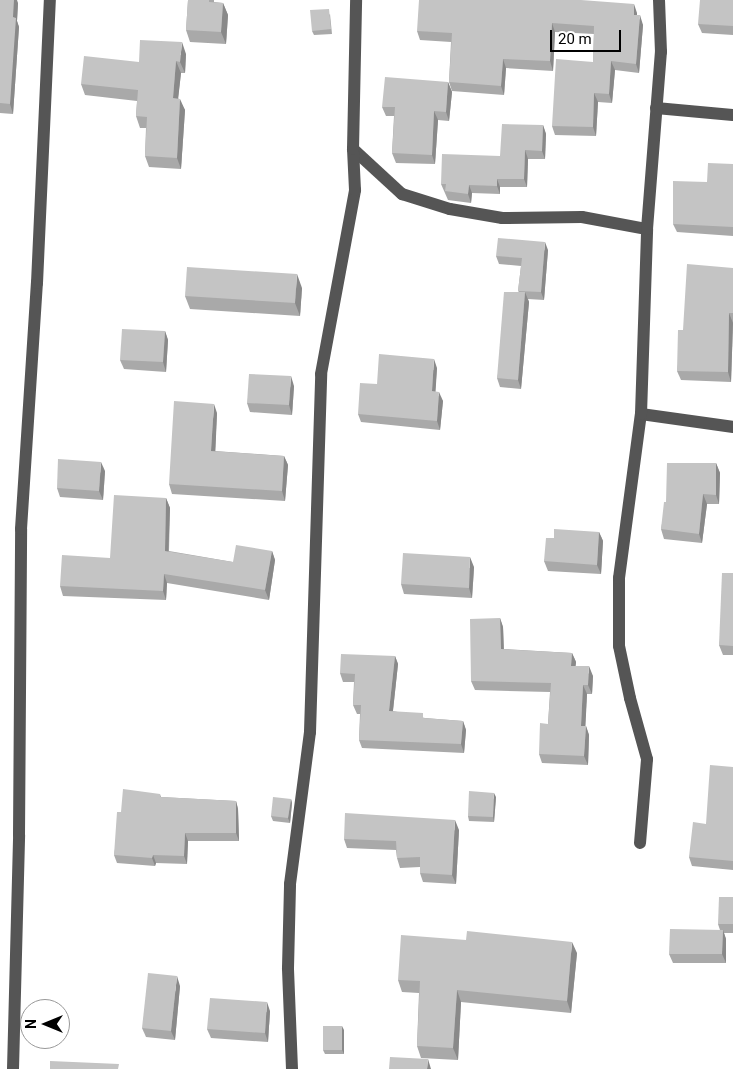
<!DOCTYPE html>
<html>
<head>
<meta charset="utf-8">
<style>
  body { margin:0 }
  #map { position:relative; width:733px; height:1069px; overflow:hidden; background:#fff; font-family:Roboto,sans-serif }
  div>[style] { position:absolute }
  .minor>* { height:12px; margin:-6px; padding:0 6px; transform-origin:6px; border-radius:6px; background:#555 }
  .wall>* { inset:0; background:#a9a9a9 }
  .shaded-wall>* { inset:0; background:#898989 }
  .building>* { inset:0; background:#c4c4c4 }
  span { translate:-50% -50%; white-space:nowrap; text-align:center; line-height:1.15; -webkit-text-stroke:4px #fff; paint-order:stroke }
  .north { position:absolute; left:20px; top:999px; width:50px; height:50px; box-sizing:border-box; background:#fff; border:1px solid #999; border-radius:50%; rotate:270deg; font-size:14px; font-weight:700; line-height:20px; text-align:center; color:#000 }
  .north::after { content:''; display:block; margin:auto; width:18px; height:22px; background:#000; clip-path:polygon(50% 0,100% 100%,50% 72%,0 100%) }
  .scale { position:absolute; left:550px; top:30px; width:71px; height:22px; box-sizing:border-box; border:2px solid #000; border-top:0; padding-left:6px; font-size:15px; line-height:18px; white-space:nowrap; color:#000; -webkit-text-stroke:4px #fff; paint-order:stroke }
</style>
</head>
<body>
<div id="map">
  <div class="minor">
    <i style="left:656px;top:108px;width:77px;rotate:5.2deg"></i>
    <i style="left:353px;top:149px;width:67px;rotate:42.6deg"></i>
    <i style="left:402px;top:194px;width:50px;rotate:17.4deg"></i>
    <i style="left:450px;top:209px;width:53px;rotate:9.8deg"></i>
    <i style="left:502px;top:218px;width:80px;rotate:-0.7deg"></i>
    <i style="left:582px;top:217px;width:66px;rotate:10.5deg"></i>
    <i style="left:641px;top:414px;width:93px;rotate:8deg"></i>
    <i style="left:640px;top:843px;width:84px;rotate:-85.2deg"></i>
    <i style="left:647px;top:759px;width:63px;rotate:-105.6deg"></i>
    <i style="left:630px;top:698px;width:53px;rotate:-101.9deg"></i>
    <i style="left:619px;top:646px;width:68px;rotate:-90deg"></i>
    <i style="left:619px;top:578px;width:165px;rotate:-82.4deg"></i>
    <i style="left:641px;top:414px;width:185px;rotate:-88.1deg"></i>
    <i style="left:647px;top:229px;width:178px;rotate:-85.5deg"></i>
    <i style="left:661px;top:52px;width:52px;rotate:-92.2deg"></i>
    <i style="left:13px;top:1069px;width:234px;rotate:-88.5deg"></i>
    <i style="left:19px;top:835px;width:306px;rotate:-89.6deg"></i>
    <i style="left:21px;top:529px;width:247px;rotate:-86.3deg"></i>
    <i style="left:37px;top:283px;width:283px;rotate:-87.4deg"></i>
    <i style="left:292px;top:1069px;width:101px;rotate:-92.3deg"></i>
    <i style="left:288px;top:968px;width:84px;rotate:-88.6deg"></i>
    <i style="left:290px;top:884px;width:153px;rotate:-82.5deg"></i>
    <i style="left:310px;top:732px;width:358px;rotate:-88.2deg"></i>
    <i style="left:321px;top:374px;width:187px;rotate:-79.5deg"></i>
    <i style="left:355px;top:190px;width:41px;rotate:-92.8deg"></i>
    <i style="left:353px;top:149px;width:149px;rotate:-88.8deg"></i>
  </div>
  <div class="wall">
    <i style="clip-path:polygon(0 0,18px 3px,17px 21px,19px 27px,13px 114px,0 113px)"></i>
    <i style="clip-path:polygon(188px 0,214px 0,214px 2px,223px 3px,228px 15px,226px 44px,190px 42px,186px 30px)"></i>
    <i style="clip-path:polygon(733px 0,733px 35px,702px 33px,698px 24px)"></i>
    <i style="clip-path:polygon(637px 13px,637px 15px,643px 25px,639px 73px,615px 70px,612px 103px,598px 102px,596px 136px,555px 135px,552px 126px,593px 62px,594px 34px,555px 32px,553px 71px,506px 68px,504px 95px,452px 91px,449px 82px,451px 42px,420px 40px,417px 31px)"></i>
    <i style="clip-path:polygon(330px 14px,332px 34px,314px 35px,312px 31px)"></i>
    <i style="clip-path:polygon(186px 54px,185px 73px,181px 73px,178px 98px,185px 110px,181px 169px,149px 167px,145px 156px,146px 128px,140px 128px,136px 116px,137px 101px,85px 95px,81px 84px,139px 62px)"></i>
    <i style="clip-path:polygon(448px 82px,452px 92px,449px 121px,438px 120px,435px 164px,396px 163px,392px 153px,394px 116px,386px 116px,382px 107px)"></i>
    <i style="clip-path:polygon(543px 125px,546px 134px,545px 159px,528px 159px,527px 187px,500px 187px,500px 194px,472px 193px,471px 203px,448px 200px,441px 184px,500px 156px)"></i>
    <i style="clip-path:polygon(733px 164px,733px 236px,677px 232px,673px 224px,707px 182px)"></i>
    <i style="clip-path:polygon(548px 250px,544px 300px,528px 299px,529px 302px,521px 389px,500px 387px,497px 378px,519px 292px,518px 291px,521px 266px,499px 264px,496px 256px)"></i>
    <i style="clip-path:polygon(733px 268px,733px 323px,731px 382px,681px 380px,677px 371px,683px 330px)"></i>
    <i style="clip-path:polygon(302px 288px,300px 316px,190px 309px,185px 296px)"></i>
    <i style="clip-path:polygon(165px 331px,168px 340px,166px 372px,124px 369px,120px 360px)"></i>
    <i style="clip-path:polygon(437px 368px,435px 392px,443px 401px,440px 430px,361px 422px,358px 414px)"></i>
    <i style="clip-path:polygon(294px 386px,292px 415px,250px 412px,247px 403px)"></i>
    <i style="clip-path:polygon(217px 413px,215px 451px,284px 456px,288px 465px,285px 501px,172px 494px,169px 484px)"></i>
    <i style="clip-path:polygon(716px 463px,720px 473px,719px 504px,707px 504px,702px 543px,664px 539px,661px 529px,666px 502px)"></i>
    <i style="clip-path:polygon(105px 471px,103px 500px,60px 497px,57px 488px)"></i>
    <i style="clip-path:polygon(166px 498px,170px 508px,169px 551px,233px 562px,272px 551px,275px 560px,269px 600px,167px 583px,166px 600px,63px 596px,60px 586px,110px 558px)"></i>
    <i style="clip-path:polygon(599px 532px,603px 541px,601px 574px,548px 571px,544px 561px,554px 538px)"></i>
    <i style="clip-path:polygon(474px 567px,472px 598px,404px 594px,401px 584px)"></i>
    <i style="clip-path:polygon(733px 573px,733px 655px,723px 655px,719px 645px)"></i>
    <i style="clip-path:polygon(500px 618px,503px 627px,504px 649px,572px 653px,576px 662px,575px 666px,593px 676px,592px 694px,587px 694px,585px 726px,586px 726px,589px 735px,588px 765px,542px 763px,539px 754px,548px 724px,550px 692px,475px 690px,471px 681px)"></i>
    <i style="clip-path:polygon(395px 656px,398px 664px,393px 711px,425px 718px,463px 721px,466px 730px,464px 753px,362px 748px,359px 740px,360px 714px,357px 714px,353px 705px,354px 682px,343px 682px,340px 673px)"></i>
    <i style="clip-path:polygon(733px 767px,733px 870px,692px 866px,689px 857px,706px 824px)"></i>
    <i style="clip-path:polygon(160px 794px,161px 797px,236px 801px,238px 809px,239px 841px,188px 841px,187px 864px,156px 863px,155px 866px,117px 863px,114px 855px,121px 812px)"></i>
    <i style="clip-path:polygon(496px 797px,494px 822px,469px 821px,468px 816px)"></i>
    <i style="clip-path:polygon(291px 799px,292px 803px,290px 823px,273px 821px,271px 816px)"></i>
    <i style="clip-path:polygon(459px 830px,456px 884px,423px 882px,420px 873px,420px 867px,400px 868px,397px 858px,396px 850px,347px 848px,344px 839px)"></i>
    <i style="clip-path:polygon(733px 897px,733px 933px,724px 933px,726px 939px,726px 963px,673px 963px,669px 954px,720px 930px,718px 924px)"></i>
    <i style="clip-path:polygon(577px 953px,571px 1013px,461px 1002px,458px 1060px,421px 1058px,417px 1046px,419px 993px,402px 992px,398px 980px)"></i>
    <i style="clip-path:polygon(180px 986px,175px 1040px,146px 1037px,142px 1028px)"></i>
    <i style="clip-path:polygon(270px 1011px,268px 1042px,211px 1038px,207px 1029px)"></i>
    <i style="clip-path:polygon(344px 1030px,344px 1054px,325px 1054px,323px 1050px)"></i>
  </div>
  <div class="shaded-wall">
    <i style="clip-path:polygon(13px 0,17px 0,18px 3px,17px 21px,19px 27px,13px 114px,10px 104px,13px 17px)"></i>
    <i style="clip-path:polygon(223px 3px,228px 15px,226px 44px,221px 32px)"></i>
    <i style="clip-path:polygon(634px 4px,637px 13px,637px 24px,634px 15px)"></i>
    <i style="clip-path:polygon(640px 15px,643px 25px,639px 73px,636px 64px)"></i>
    <i style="clip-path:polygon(552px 23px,555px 32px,553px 71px,550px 61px)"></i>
    <i style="clip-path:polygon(182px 42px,186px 54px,185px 73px,180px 62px)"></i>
    <i style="clip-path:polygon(503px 59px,506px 68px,504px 95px,501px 86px)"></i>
    <i style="clip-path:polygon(176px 61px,181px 73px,177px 109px,173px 98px)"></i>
    <i style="clip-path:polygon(611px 61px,615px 70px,612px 103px,609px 94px)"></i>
    <i style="clip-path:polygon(448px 82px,452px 92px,449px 121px,446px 112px)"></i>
    <i style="clip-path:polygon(594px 93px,598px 102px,596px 136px,593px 127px)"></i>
    <i style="clip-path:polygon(180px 99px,185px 110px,181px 169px,177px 158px)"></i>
    <i style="clip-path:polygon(434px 111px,438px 120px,435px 164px,432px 155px)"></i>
    <i style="clip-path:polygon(543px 125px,546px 134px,545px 159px,542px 151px)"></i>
    <i style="clip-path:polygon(525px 150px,528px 159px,527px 187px,524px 179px)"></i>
    <i style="clip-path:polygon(497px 179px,500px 187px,500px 194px,497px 186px)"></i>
    <i style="clip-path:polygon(469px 185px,472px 193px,471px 203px,468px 194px)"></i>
    <i style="clip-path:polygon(545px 242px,548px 250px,544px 300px,541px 292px)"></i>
    <i style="clip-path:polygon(297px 274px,302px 288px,300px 316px,295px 303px)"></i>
    <i style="clip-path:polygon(525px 292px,529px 302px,521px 389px,518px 380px)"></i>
    <i style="clip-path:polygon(729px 313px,733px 323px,731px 382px,728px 372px)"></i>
    <i style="clip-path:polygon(165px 331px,168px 340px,166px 372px,163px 362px)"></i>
    <i style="clip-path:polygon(434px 359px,437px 368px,435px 400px,432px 391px)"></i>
    <i style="clip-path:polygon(291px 376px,294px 386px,292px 415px,289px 405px)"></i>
    <i style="clip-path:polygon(439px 392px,443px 401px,440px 430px,437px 421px)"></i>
    <i style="clip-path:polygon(214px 404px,217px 413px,215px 460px,211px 451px)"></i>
    <i style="clip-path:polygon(284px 456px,288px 465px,285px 501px,282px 491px)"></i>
    <i style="clip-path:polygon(101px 462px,105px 471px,103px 500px,99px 491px)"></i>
    <i style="clip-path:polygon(716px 463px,720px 473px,719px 504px,716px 495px)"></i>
    <i style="clip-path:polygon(703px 494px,707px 504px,702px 543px,699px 534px)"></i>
    <i style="clip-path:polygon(166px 498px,170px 508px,168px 560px,165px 551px)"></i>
    <i style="clip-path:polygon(599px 532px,603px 541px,601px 574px,597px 565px)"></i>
    <i style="clip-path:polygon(272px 551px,275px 560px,269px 600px,265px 590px)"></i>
    <i style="clip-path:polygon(470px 557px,474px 567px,472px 598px,469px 588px)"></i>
    <i style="clip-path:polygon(164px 574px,167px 583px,166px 600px,163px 591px)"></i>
    <i style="clip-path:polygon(500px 618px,503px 627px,504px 659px,501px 649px)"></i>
    <i style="clip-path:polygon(572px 653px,576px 662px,575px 675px,571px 666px)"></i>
    <i style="clip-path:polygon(395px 656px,398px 664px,392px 719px,389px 711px)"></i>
    <i style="clip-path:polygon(589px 666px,593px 676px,592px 694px,588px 685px)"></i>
    <i style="clip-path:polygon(583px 685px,587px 694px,585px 735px,581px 726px)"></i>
    <i style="clip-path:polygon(463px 721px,466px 730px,464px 753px,461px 744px)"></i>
    <i style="clip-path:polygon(586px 726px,589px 735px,588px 765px,584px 756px)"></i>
    <i style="clip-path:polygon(494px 793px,496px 797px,494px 822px,493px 817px)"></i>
    <i style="clip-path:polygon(291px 799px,292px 803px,290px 823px,288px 818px)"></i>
    <i style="clip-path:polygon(236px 801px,238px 809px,239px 841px,236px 833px)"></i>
    <i style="clip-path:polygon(455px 820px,459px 830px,456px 884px,452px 875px)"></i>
    <i style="clip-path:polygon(185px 833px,188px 841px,187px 864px,184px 856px)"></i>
    <i style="clip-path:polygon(153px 855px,156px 863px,155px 866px,152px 858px)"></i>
    <i style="clip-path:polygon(723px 930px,726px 939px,726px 963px,722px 954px)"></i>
    <i style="clip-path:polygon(572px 942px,577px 953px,571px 1013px,567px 1001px)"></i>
    <i style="clip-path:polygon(177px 976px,180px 986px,175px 1040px,171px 1031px)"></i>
    <i style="clip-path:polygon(457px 990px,461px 1002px,458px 1060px,453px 1048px)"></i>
    <i style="clip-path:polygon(267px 1002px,270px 1011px,268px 1042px,265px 1033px)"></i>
    <i style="clip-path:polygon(342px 1026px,344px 1030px,344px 1054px,342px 1050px)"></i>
    <i style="clip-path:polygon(428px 1059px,431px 1069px,427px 1069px)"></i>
  </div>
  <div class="building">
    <i style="clip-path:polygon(0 0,14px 0,13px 17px,16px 18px,10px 104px,0 103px)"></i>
    <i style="clip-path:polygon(188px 0,209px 0,209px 2px,223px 3px,221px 32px,186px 30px)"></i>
    <i style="clip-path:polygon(419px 0,581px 0,634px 4px,634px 15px,640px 15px,636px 64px,611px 61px,609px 94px,594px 93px,593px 127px,552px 126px,556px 59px,593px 62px,594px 26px,552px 23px,550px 61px,503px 59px,501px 86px,449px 82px,452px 33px,417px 31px)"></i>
    <i style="clip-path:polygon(700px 0,733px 0,733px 26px,698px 24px)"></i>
    <i style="clip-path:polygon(329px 9px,331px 29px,312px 31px,310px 10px)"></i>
    <i style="clip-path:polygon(140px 40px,182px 42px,180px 62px,176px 61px,173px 98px,180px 99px,177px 158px,145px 156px,147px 117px,136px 116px,138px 90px,81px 84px,84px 56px,139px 62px)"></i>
    <i style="clip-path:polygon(385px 77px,448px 82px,446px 112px,434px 111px,432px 155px,392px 153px,395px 107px,382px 107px)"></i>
    <i style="clip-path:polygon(502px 124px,543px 125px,542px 151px,525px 150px,524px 179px,497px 179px,497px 186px,469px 185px,468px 194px,445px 191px,446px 184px,441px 184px,442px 154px,500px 156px)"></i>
    <i style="clip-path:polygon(708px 163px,733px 164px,733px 227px,673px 224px,673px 181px,707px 182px)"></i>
    <i style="clip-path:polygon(498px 238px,545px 242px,541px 292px,518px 291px,522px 258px,496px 256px)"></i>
    <i style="clip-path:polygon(687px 264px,733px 268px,733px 313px,729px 313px,728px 372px,677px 371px,678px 330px,683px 330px)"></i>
    <i style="clip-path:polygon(187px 267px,297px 274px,295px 303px,185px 296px)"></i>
    <i style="clip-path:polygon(504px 292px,525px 292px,518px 380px,497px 378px)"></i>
    <i style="clip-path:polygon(122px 329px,165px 331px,163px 362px,120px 360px)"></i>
    <i style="clip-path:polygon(379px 354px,434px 359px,432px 391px,439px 392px,437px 421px,358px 414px,360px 383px,377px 384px)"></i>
    <i style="clip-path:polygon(249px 374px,291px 376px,289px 405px,247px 403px)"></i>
    <i style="clip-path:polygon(174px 401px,214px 404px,211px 451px,284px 456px,282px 491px,169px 484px)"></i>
    <i style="clip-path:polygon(58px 459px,101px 462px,99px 491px,57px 488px)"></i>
    <i style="clip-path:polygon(667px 463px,716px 463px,716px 495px,703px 494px,699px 534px,661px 529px,664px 502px,666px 502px)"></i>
    <i style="clip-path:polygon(114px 495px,166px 498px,165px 551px,233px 562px,236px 545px,272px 551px,265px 590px,164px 574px,163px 591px,60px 586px,62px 555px,110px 558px)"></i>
    <i style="clip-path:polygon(554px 529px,599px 532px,597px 565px,544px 561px,546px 538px,554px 538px)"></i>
    <i style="clip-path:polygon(403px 553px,470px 557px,469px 588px,401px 584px)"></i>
    <i style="clip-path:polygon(722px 573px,733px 573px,733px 646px,719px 645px)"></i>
    <i style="clip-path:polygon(500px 618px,501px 649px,572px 653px,571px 666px,589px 666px,588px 685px,583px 685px,581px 726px,586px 726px,584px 756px,539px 754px,540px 723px,548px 724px,551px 683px,471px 681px,470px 619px)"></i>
    <i style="clip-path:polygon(341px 654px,395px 656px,389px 711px,423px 713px,423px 718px,463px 721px,461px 744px,359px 740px,361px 705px,353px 705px,355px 674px,340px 673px)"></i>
    <i style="clip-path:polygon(710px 765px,733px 767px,733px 861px,689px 857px,693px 822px,706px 824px)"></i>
    <i style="clip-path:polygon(123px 789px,160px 794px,160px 797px,236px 801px,236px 833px,185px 833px,184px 856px,153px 855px,152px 858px,114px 855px,117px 812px,121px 812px)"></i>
    <i style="clip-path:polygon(469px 791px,494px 793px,493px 817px,468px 816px)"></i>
    <i style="clip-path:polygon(273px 797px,291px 799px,288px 818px,271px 816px)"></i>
    <i style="clip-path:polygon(345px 813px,455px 820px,452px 875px,420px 873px,420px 857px,397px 858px,396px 841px,344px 839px)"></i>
    <i style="clip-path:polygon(719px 897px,733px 897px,733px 924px,718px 924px)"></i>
    <i style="clip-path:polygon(670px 929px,723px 930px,722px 954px,669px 954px)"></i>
    <i style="clip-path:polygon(467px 931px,572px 942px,567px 1001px,457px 990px,453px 1048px,417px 1046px,420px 981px,398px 980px,401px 935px,466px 940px)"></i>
    <i style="clip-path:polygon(148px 973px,177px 976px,171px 1031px,142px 1028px)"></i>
    <i style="clip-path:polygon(210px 998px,267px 1002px,265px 1033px,207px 1029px)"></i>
    <i style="clip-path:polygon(323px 1026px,342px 1026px,342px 1050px,323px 1050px)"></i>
    <i style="clip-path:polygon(390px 1057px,428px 1059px,427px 1069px,389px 1069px)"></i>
    <i style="clip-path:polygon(50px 1061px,119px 1064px,118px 1069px,50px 1069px)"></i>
  </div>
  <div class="north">N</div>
  <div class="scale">20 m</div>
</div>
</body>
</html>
